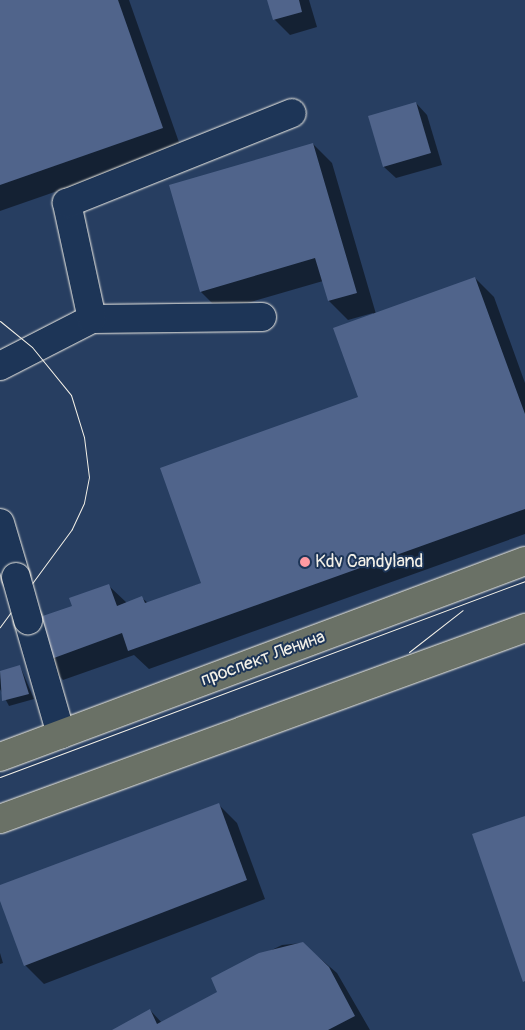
<!DOCTYPE html>
<html>
<head>
<meta charset="utf-8">
<style>
  body { margin:0 }
  #map { position:relative; width:525px; height:1030px; overflow:hidden; background:#273e61; font-family:Pangolin,sans-serif }
  div>[style] { position:absolute }
  .shadow>* { inset:0; background:#0007 }
  .building>* { inset:0; background:#50648b }
  .roads { filter:drop-shadow(0 0 1px #f4f1e8) drop-shadow(0 0 1px #f4f1e8) }
  .minor>* { height:28px; margin:-14px; padding:0 14px; transform-origin:14px; border-radius:14px; background:#1d3557 }
  .major>* { height:28px; margin:-14px; padding:0 14px; transform-origin:14px; border-radius:14px; background:#6a7166 }
  .tram>* { height:1px; margin:-0.5px; padding:0 0.5px; transform-origin:0.5px; border-radius:0.5px; background:#f4f1e8 }
  .bridges { filter:drop-shadow(0 0 1px #f4f1e8) drop-shadow(0 0 1px #f4f1e8) }
  .minor-bridge>* { height:28px; margin:-14px; padding:0 14px; transform-origin:14px; border-radius:14px; background:#1d3557 }
  .dots>* { width:14px; height:14px; translate:-50% -50%; box-sizing:border-box; border:2px solid #1d3557; border-radius:50% }
  span { translate:-50% -50%; white-space:nowrap; text-align:center; line-height:1.15; -webkit-text-stroke:4px #1d3557; paint-order:stroke }
  .poi-label { font-size:18px; color:#f4f1e8 }
  .left { translate:0 -50%; text-align:left }
  .street-label { font-size:18px; color:#f4f1e8 }
</style>
</head>
<body>
<div id="map">
  <div class="shadow">
    <i style="clip-path:polygon(0 0,129px 0,181px 148px,0 211px)"></i>
    <i style="clip-path:polygon(268px 0,309px 0,317px 27px,290px 35px,274px 19px)"></i>
    <i style="clip-path:polygon(416px 103px,427px 115px,442px 165px,396px 178px,384px 167px,370px 117px)"></i>
    <i style="clip-path:polygon(313px 144px,332px 163px,376px 314px,475px 278px,494px 297px,525px 383px,525px 534px,149px 669px,134px 655px,63px 680px,44px 661px,73px 607px,109px 586px,127px 603px,142px 598px,148px 603px,202px 583px,359px 398px,373px 313px,348px 320px,329px 301px,323px 281px,220px 311px,201px 292px)"></i>
    <i style="clip-path:polygon(20px 666px,34px 699px,9px 706px,0 689px,0 672px)"></i>
    <i style="clip-path:polygon(218px 804px,237px 823px,265px 899px,44px 984px,25px 965px,0 886px)"></i>
    <i style="clip-path:polygon(302px 943px,337px 973px,370px 1030px,114px 1030px,150px 1010px,162px 1023px,219px 992px,212px 979px,282px 945px)"></i>
    <i style="clip-path:polygon(0 953px,3px 963px,0 964px)"></i>
  </div>
  <div class="building">
    <i style="clip-path:polygon(0 0,118px 0,163px 128px,0 185px)"></i>
    <i style="clip-path:polygon(267px 0,299px 0,302px 12px,273px 20px)"></i>
    <i style="clip-path:polygon(416px 102px,431px 153px,383px 167px,368px 116px)"></i>
    <i style="clip-path:polygon(313px 143px,357px 293px,328px 301px,315px 258px,200px 292px,169px 185px)"></i>
    <i style="clip-path:polygon(475px 277px,525px 414px,525px 509px,128px 651px,122px 633px,43px 662px,28px 621px,72px 606px,69px 598px,109px 584px,117px 606px,142px 596px,145px 603px,201px 583px,160px 468px,358px 397px,333px 328px)"></i>
    <i style="clip-path:polygon(20px 665px,29px 694px,2px 701px,0 671px)"></i>
    <i style="clip-path:polygon(219px 803px,247px 880px,24px 966px,0 901px,0 885px)"></i>
    <i style="clip-path:polygon(525px 816px,525px 981px,523px 982px,472px 834px)"></i>
    <i style="clip-path:polygon(303px 942px,329px 967px,355px 1016px,328px 1030px,112px 1030px,150px 1009px,157px 1024px,217px 992px,211px 978px,259px 953px)"></i>
  </div>
  <div class="roads">
    <div class="minor">
      <i style="left:92px;top:319px;width:170px;rotate:-0.7deg"></i>
      <i style="left:0;top:366px;width:103px;rotate:-27.1deg"></i>
      <i style="left:92px;top:319px;width:119px;rotate:-102.2deg"></i>
      <i style="left:67px;top:203px;width:242px;rotate:-21.8deg"></i>
      <i style="left:0;top:523px;width:56px;rotate:73.5deg"></i>
      <i style="left:28px;top:620px;width:119px;rotate:73.9deg"></i>
    </div>
    <div class="major">
      <i style="left:0;top:757px;width:560px;rotate:-20.47deg"></i>
      <i style="left:0;top:819px;width:559px;rotate:-19.99deg"></i>
    </div>
  </div>
  <div class="tram">
    <i style="left:0;top:321px;width:41px;rotate:39.1deg"></i>
    <i style="left:32px;top:347px;width:62px;rotate:50.9deg"></i>
    <i style="left:71px;top:395px;width:44px;rotate:72.8deg"></i>
    <i style="left:84px;top:437px;width:40px;rotate:82.9deg"></i>
    <i style="left:89px;top:477px;width:26px;rotate:101deg"></i>
    <i style="left:84px;top:503px;width:29px;rotate:115deg"></i>
    <i style="left:72px;top:529px;width:122px;rotate:126.3deg"></i>
    <i style="left:409px;top:652px;width:68px;rotate:-37.9deg"></i>
    <i style="left:0;top:777px;width:560px;rotate:-20.47deg"></i>
  </div>
  <div class="bridges">
    <div class="minor-bridge">
      <i style="left:16px;top:577px;width:45px;rotate:74.4deg"></i>
    </div>
  </div>
  <div class="dots">
    <i style="left:305px;top:562px;background:#ff9aa2"></i>
  </div>
  <div class="poi-label">
    <span class="left" style="left:315px;top:562px">Kdv Candyland</span>
  </div>
  <div class="street-label">
    <span style="left:263px;top:659px;rotate:-20deg">проспект Ленина</span>
  </div>
</div>
</body>
</html>
